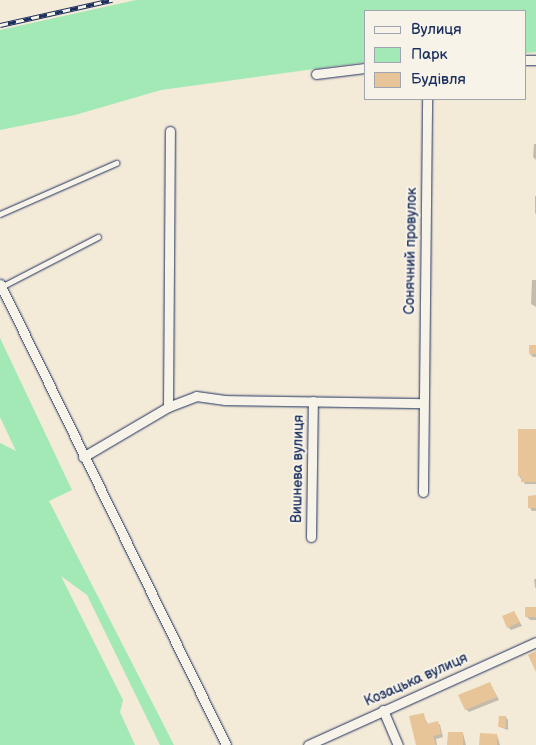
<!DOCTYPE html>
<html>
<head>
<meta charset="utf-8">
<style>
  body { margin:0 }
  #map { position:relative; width:536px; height:745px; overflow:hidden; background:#f4ead8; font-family:"Balsamiq Sans",sans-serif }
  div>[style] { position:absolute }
  .green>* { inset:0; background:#a2e9b6 }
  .shadow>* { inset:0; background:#0003 }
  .building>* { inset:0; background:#e8c599 }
  .roads { filter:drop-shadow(0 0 1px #1b2f5e) drop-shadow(0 0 1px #1b2f5e) }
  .service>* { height:4.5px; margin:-2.25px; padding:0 2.25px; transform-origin:2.25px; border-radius:2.25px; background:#f7f3e8 }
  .minor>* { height:9px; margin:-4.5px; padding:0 4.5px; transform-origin:4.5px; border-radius:4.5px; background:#f7f3e8 }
  .rail>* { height:4.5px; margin-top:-2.25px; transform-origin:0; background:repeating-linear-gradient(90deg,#f7f3e8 0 8px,#1b2f5e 0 16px); box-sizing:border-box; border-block:1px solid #1b2f5e }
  span { translate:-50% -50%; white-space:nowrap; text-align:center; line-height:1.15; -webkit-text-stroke:4px #f7f3e8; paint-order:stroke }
  .street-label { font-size:14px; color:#1b2f5e }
  .legend { position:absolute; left:364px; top:10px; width:162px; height:90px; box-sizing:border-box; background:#f7f3e8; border:1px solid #9fa5b1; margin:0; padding:6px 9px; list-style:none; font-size:15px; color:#1b2f5e }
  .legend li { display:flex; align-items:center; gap:10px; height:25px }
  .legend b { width:25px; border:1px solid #9fa5b1 }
</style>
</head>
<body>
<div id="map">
  <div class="green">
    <i style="clip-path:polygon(136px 0,536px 0,536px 52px,525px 53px,525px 11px,365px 11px,365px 62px,161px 90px,75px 115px,0 130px,0 30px)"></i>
    <i style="clip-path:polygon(0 338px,72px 490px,49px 501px,174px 745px,160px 745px,87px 595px,61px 576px,123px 700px,120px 712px,135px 745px,0 745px,0 443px,16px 451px,0 417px)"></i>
  </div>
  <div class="shadow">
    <i style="clip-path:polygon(534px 144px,536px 144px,536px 160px,533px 157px)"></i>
    <i style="clip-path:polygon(535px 196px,536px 196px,536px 214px,535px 213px)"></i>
    <i style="clip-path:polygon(532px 280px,536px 280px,536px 307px,531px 304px)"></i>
    <i style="clip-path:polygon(536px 346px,536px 357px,533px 357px,530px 354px)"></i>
    <i style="clip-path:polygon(536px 430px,536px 484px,525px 484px,519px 476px)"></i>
    <i style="clip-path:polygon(536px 497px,536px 511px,532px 511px,530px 508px)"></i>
    <i style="clip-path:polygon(534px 579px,536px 579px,536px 589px,535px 587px)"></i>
    <i style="clip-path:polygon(536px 608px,536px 620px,530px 620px,527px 617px)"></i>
    <i style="clip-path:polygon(514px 612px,522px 626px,511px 630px,508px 627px)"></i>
    <i style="clip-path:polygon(490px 683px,499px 700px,469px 712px,466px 709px)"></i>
    <i style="clip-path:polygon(423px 714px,428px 725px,437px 722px,440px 725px,443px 737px,436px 739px,437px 745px,419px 745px)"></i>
    <i style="clip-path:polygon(506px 717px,508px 720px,508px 730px,500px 727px)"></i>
    <i style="clip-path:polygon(463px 733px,466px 745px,449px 745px)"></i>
    <i style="clip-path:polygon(497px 735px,500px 745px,481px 745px)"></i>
  </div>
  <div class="building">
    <i style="clip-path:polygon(529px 345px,536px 345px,536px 354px,529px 354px)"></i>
    <i style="clip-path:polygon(518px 429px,536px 429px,536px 482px,521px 482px,521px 476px,518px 476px)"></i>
    <i style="clip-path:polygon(536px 495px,536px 508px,528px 508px,528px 496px)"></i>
    <i style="clip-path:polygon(525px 607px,536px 607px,536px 617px,525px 617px)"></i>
    <i style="clip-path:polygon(514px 611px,520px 622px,507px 628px,502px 616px)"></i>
    <i style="clip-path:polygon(536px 651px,536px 672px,528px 655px)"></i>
    <i style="clip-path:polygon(490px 682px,497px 697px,465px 710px,458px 695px)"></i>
    <i style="clip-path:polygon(424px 713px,426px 724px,438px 721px,441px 734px,433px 736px,436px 745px,416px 745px,409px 716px)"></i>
    <i style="clip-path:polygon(499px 716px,506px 716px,506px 728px,498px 727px)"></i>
    <i style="clip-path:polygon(448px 732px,463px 732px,463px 745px,447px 745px)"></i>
    <i style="clip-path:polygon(480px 733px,497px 734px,497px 745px,479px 745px)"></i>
  </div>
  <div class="roads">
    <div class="service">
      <i style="left:0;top:214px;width:127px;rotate:-23.7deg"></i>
      <i style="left:1px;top:287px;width:109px;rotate:-27.3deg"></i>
    </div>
    <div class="minor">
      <i style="left:525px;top:60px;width:11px"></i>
      <i style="left:316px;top:74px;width:49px;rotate:-7deg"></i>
      <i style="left:0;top:284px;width:513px;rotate:63.88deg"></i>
      <i style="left:168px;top:407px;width:276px;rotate:-89.6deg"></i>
      <i style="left:83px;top:457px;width:99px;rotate:-30.5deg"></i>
      <i style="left:168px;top:407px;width:30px;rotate:-21deg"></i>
      <i style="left:196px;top:396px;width:29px;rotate:8deg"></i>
      <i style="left:225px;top:400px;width:198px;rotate:0.9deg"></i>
      <i style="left:423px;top:492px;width:393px;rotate:-89.4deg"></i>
      <i style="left:311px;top:537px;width:136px;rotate:-89.2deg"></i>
      <i style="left:383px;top:710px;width:38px;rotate:67deg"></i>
      <i style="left:308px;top:745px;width:250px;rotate:-24.3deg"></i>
    </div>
  </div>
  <div class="rail">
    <i style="left:0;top:25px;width:115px;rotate:-12.6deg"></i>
  </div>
  <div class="street-label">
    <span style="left:411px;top:251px;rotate:-89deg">Сонячний провулок</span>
    <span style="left:298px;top:469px;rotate:-89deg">Вишнева вулиця</span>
    <span style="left:416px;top:680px;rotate:-24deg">Козацька вулиця</span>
  </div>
  <ul class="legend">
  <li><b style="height:6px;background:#f7f3e8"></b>Вулиця</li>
  <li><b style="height:14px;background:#a2e9b6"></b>Парк</li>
  <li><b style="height:14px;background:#e8c599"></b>Будівля</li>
  </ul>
</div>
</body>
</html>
